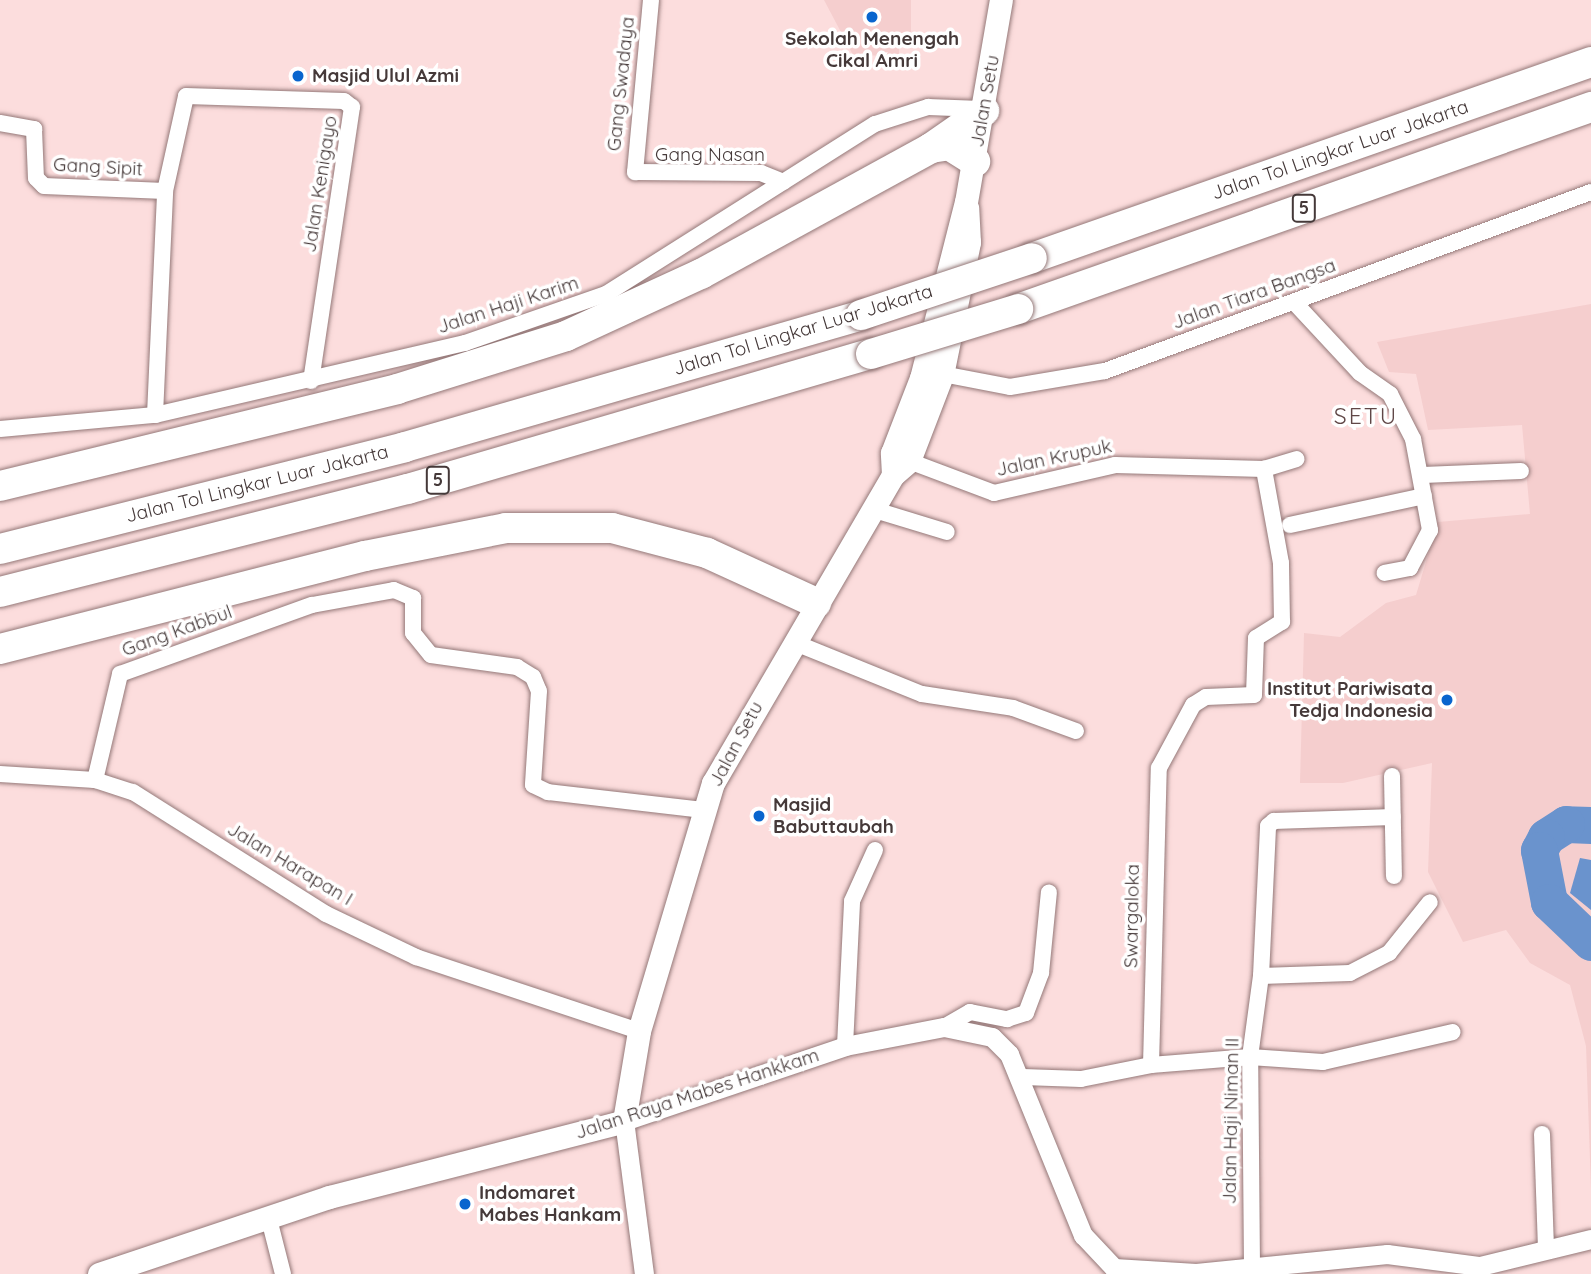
<!DOCTYPE html>
<html>
<head>
<meta charset="utf-8">
<style>
  body { margin:0 }
  #map { position:relative; width:1591px; height:1274px; overflow:hidden; background:#fcdddd; font-family:Quicksand,sans-serif }
  div>[style] { position:absolute }
  .built>* { inset:0; background:#f5cece }
  .water>* { inset:0; background:#6a93cd }
  .river>* { height:37px; margin:-18.5px; padding:0 18.5px; transform-origin:18.5px; border-radius:18.5px; background:#6a93cd }
  .roads { filter:drop-shadow(0 0 2px #947878) drop-shadow(0 0 2px #947878) }
  .minor>* { height:16px; margin:-8px; padding:0 8px; transform-origin:8px; border-radius:8px; background:#fff }
  .tertiary>* { height:19px; margin:-9.5px; padding:0 9.5px; transform-origin:9.5px; border-radius:9.5px; background:#fff }
  .secondary>* { height:23px; margin:-11.5px; padding:0 11.5px; transform-origin:11.5px; border-radius:11.5px; background:#fff }
  .motorway>* { height:30px; margin:-15px; padding:0 15px; transform-origin:15px; border-radius:15px; background:#fff }
  .bridges { filter:drop-shadow(0 0 2px #947878) drop-shadow(0 0 2px #947878) }
  .motorway-bridge>* { height:30px; margin:-15px; padding:0 15px; transform-origin:15px; border-radius:15px; background:#fff }
  .dots>* { width:19px; height:19px; translate:-50% -50%; box-sizing:border-box; border:4px solid #fff; border-radius:50% }
  span { translate:-50% -50%; white-space:nowrap; text-align:center; line-height:1.15; -webkit-text-stroke:7px #fff; paint-order:stroke }
  .shield-label span { padding:2px 5px; background:#fff; border:2px solid; border-radius:5px; -webkit-text-stroke-width:0 }
  .shield-label { font-size:18px; color:#453939; font-weight:700 }
  .poi-label { font-size:19px; color:#453939; font-weight:700 }
  .left { translate:0 -50%; text-align:left }
  .right { translate:-100% -50%; text-align:right }
  .street-label { font-size:19px; color:#453939 }
  .quarter-label { font-size:23px; color:#604747; letter-spacing:2px }
</style>
</head>
<body>
<div id="map">
  <div class="built">
    <i style="clip-path:polygon(824px 0,911px 0,911px 33px,899px 33px,899px 56px,853px 55px)"></i>
    <i style="clip-path:polygon(1591px 304px,1591px 1189px,1586px 1046px,1570px 985px,1530px 963px,1506px 930px,1463px 942px,1428px 872px,1432px 763px,1343px 783px,1300px 783px,1304px 633px,1340px 637px,1386px 603px,1416px 595px,1438px 522px,1530px 514px,1522px 425px,1428px 430px,1416px 374px,1389px 372px,1377px 342px)"></i>
  </div>
  <div class="water">
    <i style="clip-path:polygon(1580px 858px,1591px 860px,1591px 910px,1570px 893px)"></i>
  </div>
  <div class="river">
    <i style="left:1591px;top:825px;width:25px;rotate:-178deg"></i>
    <i style="left:1566px;top:824px;width:24px;rotate:147deg"></i>
    <i style="left:1546px;top:837px;width:15px;rotate:118deg"></i>
    <i style="left:1539px;top:850px;width:53px;rotate:79.1deg"></i>
    <i style="left:1549px;top:902px;width:58px;rotate:43.6deg"></i>
  </div>
  <div class="roads">
    <div class="minor">
      <i style="left:651px;top:0;width:173px;rotate:95.3deg"></i>
      <i style="left:635px;top:172px;width:126px;rotate:0.5deg"></i>
      <i style="left:761px;top:173px;width:24px;rotate:22deg"></i>
      <i style="left:0;top:123px;width:35px;rotate:10deg"></i>
      <i style="left:34px;top:129px;width:49px;rotate:87.7deg"></i>
      <i style="left:36px;top:178px;width:11px;rotate:45deg"></i>
      <i style="left:44px;top:186px;width:121px;rotate:2.4deg"></i>
      <i style="left:1294px;top:302px;width:97px;rotate:47.1deg"></i>
      <i style="left:1360px;top:373px;width:37px;rotate:35deg"></i>
      <i style="left:1390px;top:394px;width:51px;rotate:62.9deg"></i>
      <i style="left:1413px;top:439px;width:93px;rotate:79.4deg"></i>
      <i style="left:1430px;top:530px;width:43px;rotate:117.8deg"></i>
      <i style="left:1410px;top:568px;width:26px;rotate:169deg"></i>
      <i style="left:932px;top:372px;width:79px;rotate:10.9deg"></i>
      <i style="left:1010px;top:387px;width:96px;rotate:-9.6deg"></i>
      <i style="left:1105px;top:371px;width:518px;rotate:-20.22deg"></i>
      <i style="left:155px;top:415px;width:224px;rotate:-87.4deg"></i>
      <i style="left:165px;top:191px;width:97px;rotate:-77.5deg"></i>
      <i style="left:186px;top:96px;width:158px;rotate:1.8deg"></i>
      <i style="left:344px;top:101px;width:10px;rotate:37deg"></i>
      <i style="left:352px;top:107px;width:277px;rotate:98.5deg"></i>
      <i style="left:0;top:429px;width:156px;rotate:-5.2deg"></i>
      <i style="left:155px;top:415px;width:318px;rotate:-13.1deg"></i>
      <i style="left:465px;top:343px;width:149px;rotate:-19.2deg"></i>
      <i style="left:606px;top:294px;width:318px;rotate:-32.3deg"></i>
      <i style="left:875px;top:124px;width:56px;rotate:-17.8deg"></i>
      <i style="left:928px;top:107px;width:53px;rotate:2.2deg"></i>
      <i style="left:909px;top:461px;width:91px;rotate:20.6deg"></i>
      <i style="left:994px;top:493px;width:124px;rotate:-13deg"></i>
      <i style="left:1115px;top:465px;width:149px;rotate:1.5deg"></i>
      <i style="left:1264px;top:469px;width:34px;rotate:-17deg"></i>
      <i style="left:1423px;top:475px;width:98px;rotate:-2.3deg"></i>
      <i style="left:875px;top:510px;width:75px;rotate:17deg"></i>
      <i style="left:1290px;top:525px;width:137px;rotate:-12.2deg"></i>
      <i style="left:793px;top:642px;width:139px;rotate:22deg"></i>
      <i style="left:922px;top:694px;width:92px;rotate:8.7deg"></i>
      <i style="left:1013px;top:708px;width:67px;rotate:20.1deg"></i>
      <i style="left:0;top:774px;width:95px;rotate:3.6deg"></i>
      <i style="left:95px;top:780px;width:40px;rotate:18deg"></i>
      <i style="left:133px;top:792px;width:228px;rotate:32.3deg"></i>
      <i style="left:326px;top:914px;width:100px;rotate:25.5deg"></i>
      <i style="left:416px;top:957px;width:235px;rotate:18.4deg"></i>
      <i style="left:1392px;top:776px;width:100px;rotate:88.9deg"></i>
      <i style="left:95px;top:780px;width:109px;rotate:-76.7deg"></i>
      <i style="left:120px;top:674px;width:204px;rotate:-19.8deg"></i>
      <i style="left:312px;top:605px;width:83px;rotate:-10.4deg"></i>
      <i style="left:394px;top:590px;width:21px;rotate:23deg"></i>
      <i style="left:413px;top:598px;width:35px;rotate:90deg"></i>
      <i style="left:413px;top:633px;width:28px;rotate:51deg"></i>
      <i style="left:431px;top:655px;width:87px;rotate:7.9deg"></i>
      <i style="left:517px;top:667px;width:19px;rotate:32deg"></i>
      <i style="left:533px;top:677px;width:15px;rotate:67deg"></i>
      <i style="left:539px;top:691px;width:94px;rotate:93.7deg"></i>
      <i style="left:533px;top:785px;width:17px;rotate:25deg"></i>
      <i style="left:548px;top:792px;width:157px;rotate:6.6deg"></i>
      <i style="left:1261px;top:976px;width:89px;rotate:-1.9deg"></i>
      <i style="left:1350px;top:973px;width:44px;rotate:-27.1deg"></i>
      <i style="left:1389px;top:953px;width:65px;rotate:-51.2deg"></i>
      <i style="left:944px;top:1027px;width:30px;rotate:-30deg"></i>
      <i style="left:970px;top:1012px;width:38px;rotate:11deg"></i>
      <i style="left:1007px;top:1019px;width:20px;rotate:-18deg"></i>
      <i style="left:1026px;top:1013px;width:43px;rotate:-69.4deg"></i>
      <i style="left:1041px;top:973px;width:81px;rotate:-84.4deg"></i>
      <i style="left:845px;top:1046px;width:145px;rotate:-87.2deg"></i>
      <i style="left:852px;top:901px;width:56px;rotate:-65.7deg"></i>
      <i style="left:1151px;top:1065px;width:297px;rotate:-88.5deg"></i>
      <i style="left:1159px;top:768px;width:72px;rotate:-61.6deg"></i>
      <i style="left:1193px;top:705px;width:15px;rotate:-32deg"></i>
      <i style="left:1206px;top:697px;width:48px;rotate:-2.4deg"></i>
      <i style="left:1254px;top:695px;width:57px;rotate:-88deg"></i>
      <i style="left:1256px;top:638px;width:31px;rotate:-32deg"></i>
      <i style="left:1282px;top:622px;width:59px;rotate:-91deg"></i>
      <i style="left:1281px;top:563px;width:96px;rotate:-100.3deg"></i>
      <i style="left:1023px;top:1077px;width:58px;rotate:2deg"></i>
      <i style="left:1081px;top:1079px;width:71px;rotate:-11.3deg"></i>
      <i style="left:1151px;top:1065px;width:99px;rotate:-4.6deg"></i>
      <i style="left:1250px;top:1057px;width:73px;rotate:3.9deg"></i>
      <i style="left:1323px;top:1062px;width:133px;rotate:-13deg"></i>
      <i style="left:1542px;top:1134px;width:113px;rotate:88deg"></i>
      <i style="left:269px;top:1219px;width:57px;rotate:75.7deg"></i>
      <i style="left:1252px;top:1267px;width:210px;rotate:-90.5deg"></i>
      <i style="left:1250px;top:1057px;width:82px;rotate:-82.3deg"></i>
      <i style="left:1261px;top:976px;width:150px;rotate:-87.3deg"></i>
      <i style="left:1268px;top:826px;width:8px;rotate:-40deg"></i>
      <i style="left:1274px;top:821px;width:119px;rotate:-1.9deg"></i>
    </div>
    <div class="tertiary">
      <i style="left:644px;top:1274px;width:154px;rotate:-97.4deg"></i>
      <i style="left:624px;top:1121px;width:233px;rotate:-18.7deg"></i>
      <i style="left:845px;top:1046px;width:101px;rotate:-10.9deg"></i>
      <i style="left:944px;top:1027px;width:49px;rotate:11.8deg"></i>
      <i style="left:992px;top:1037px;width:24px;rotate:45deg"></i>
      <i style="left:1009px;top:1054px;width:196px;rotate:67.8deg"></i>
      <i style="left:1083px;top:1235px;width:45px;rotate:46.8deg"></i>
      <i style="left:1114px;top:1268px;width:82px;rotate:3.5deg"></i>
      <i style="left:1196px;top:1273px;width:192px;rotate:-5.7deg"></i>
      <i style="left:1387px;top:1254px;width:94px;rotate:7.4deg"></i>
      <i style="left:1480px;top:1266px;width:114px;rotate:-13.7deg"></i>
    </div>
    <div class="secondary">
      <i style="left:893px;top:475px;width:21px;rotate:-41deg"></i>
      <i style="left:909px;top:461px;width:92px;rotate:-69deg"></i>
      <i style="left:942px;top:375px;width:136px;rotate:-78.5deg"></i>
      <i style="left:969px;top:242px;width:34px;rotate:-93deg"></i>
      <i style="left:99px;top:1274px;width:243px;rotate:-18.5deg"></i>
      <i style="left:329px;top:1197px;width:305px;rotate:-14.4deg"></i>
      <i style="left:624px;top:1121px;width:91px;rotate:-80.5deg"></i>
      <i style="left:639px;top:1031px;width:259px;rotate:-73.4deg"></i>
      <i style="left:713px;top:783px;width:357px;rotate:-59.7deg"></i>
      <i style="left:893px;top:475px;width:22px;rotate:-93deg"></i>
      <i style="left:892px;top:453px;width:80px;rotate:-68.9deg"></i>
      <i style="left:921px;top:378px;width:182px;rotate:-75.7deg"></i>
      <i style="left:966px;top:202px;width:205px;rotate:-80.2deg"></i>
    </div>
    <div class="motorway">
      <i style="left:931px;top:148px;width:18px;rotate:-9deg"></i>
      <i style="left:949px;top:145px;width:31px;rotate:32deg"></i>
      <i style="left:1032px;top:258px;width:592px;rotate:-19.32deg"></i>
      <i style="left:1018px;top:309px;width:608px;rotate:-19.42deg"></i>
      <i style="left:0;top:486px;width:409px;rotate:-13.7deg"></i>
      <i style="left:397px;top:389px;width:177px;rotate:-17.4deg"></i>
      <i style="left:566px;top:336px;width:149px;rotate:-24.7deg"></i>
      <i style="left:701px;top:274px;width:262px;rotate:-28.7deg"></i>
      <i style="left:931px;top:148px;width:65px;rotate:-34.9deg"></i>
      <i style="left:0;top:549px;width:418px;rotate:-14.1deg"></i>
      <i style="left:405px;top:447px;width:475px;rotate:-16.1deg"></i>
      <i style="left:0;top:592px;width:421px;rotate:-14.2deg"></i>
      <i style="left:408px;top:489px;width:482px;rotate:-16.3deg"></i>
      <i style="left:0;top:649px;width:377px;rotate:-14.3deg"></i>
      <i style="left:365px;top:556px;width:144px;rotate:-11.2deg"></i>
      <i style="left:506px;top:528px;width:106px"></i>
      <i style="left:612px;top:528px;width:98px;rotate:14.7deg"></i>
      <i style="left:707px;top:553px;width:120px;rotate:24.6deg"></i>
    </div>
  </div>
  <div class="bridges">
    <div class="motorway-bridge">
      <i style="left:861px;top:315px;width:180px;rotate:-18.4deg"></i>
      <i style="left:871px;top:354px;width:154px;rotate:-17deg"></i>
    </div>
  </div>
  <div class="dots">
    <i style="left:872px;top:17px;background:#0965ce"></i>
    <i style="left:298px;top:76px;background:#0965ce"></i>
    <i style="left:1447px;top:700px;background:#0965ce"></i>
    <i style="left:759px;top:816px;background:#0965ce"></i>
    <i style="left:465px;top:1204px;background:#0965ce"></i>
  </div>
  <div class="shield-label">
    <span style="left:1304px;top:208px">5</span>
    <span style="left:438px;top:480px">5</span>
  </div>
  <div class="poi-label">
    <span style="left:872px;top:50px">Sekolah Menengah<br>Cikal Amri</span>
    <span class="left" style="left:312px;top:76px">Masjid Ulul Azmi</span>
    <span class="right" style="left:1433px;top:700px">Institut Pariwisata<br>Tedja Indonesia</span>
    <span class="left" style="left:773px;top:816px">Masjid<br>Babuttaubah</span>
    <span class="left" style="left:479px;top:1204px">Indomaret<br>Mabes Hankam</span>
  </div>
  <div class="street-label">
    <span style="left:621px;top:84px;rotate:-84deg">Gang Swadaya</span>
    <span style="left:985px;top:101px;rotate:-80deg">Jalan Setu</span>
    <span style="left:1340px;top:150px;rotate:-19deg">Jalan Tol Lingkar Luar Jakarta</span>
    <span style="left:710px;top:155px">Gang Nasan</span>
    <span style="left:98px;top:167px;rotate:3deg">Gang Sipit</span>
    <span style="left:320px;top:184px;rotate:-81deg">Jalan Kenigayo</span>
    <span style="left:1254px;top:294px;rotate:-20deg">Jalan Tiara Bangsa</span>
    <span style="left:508px;top:305px;rotate:-18deg">Jalan Haji Karim</span>
    <span style="left:803px;top:330px;rotate:-17deg">Jalan Tol Lingkar Luar Jakarta</span>
    <span style="left:1054px;top:458px;rotate:-12deg">Jalan Krupuk</span>
    <span style="left:257px;top:484px;rotate:-14deg">Jalan Tol Lingkar Luar Jakarta</span>
    <span style="left:177px;top:631px;rotate:-20deg">Gang Kabbul</span>
    <span style="left:736px;top:744px;rotate:-62deg">Jalan Setu</span>
    <span style="left:290px;top:864px;rotate:31deg">Jalan Harapan I</span>
    <span style="left:1132px;top:916px;rotate:-89deg">Swargaloka</span>
    <span style="left:697px;top:1094px;rotate:-18deg">Jalan Raya Mabes Hankkam</span>
    <span style="left:1231px;top:1121px;rotate:-89deg">Jalan Haji Niman II</span>
  </div>
  <div class="quarter-label">
    <span style="left:1366px;top:416px">SETU</span>
  </div>
</div>
</body>
</html>
